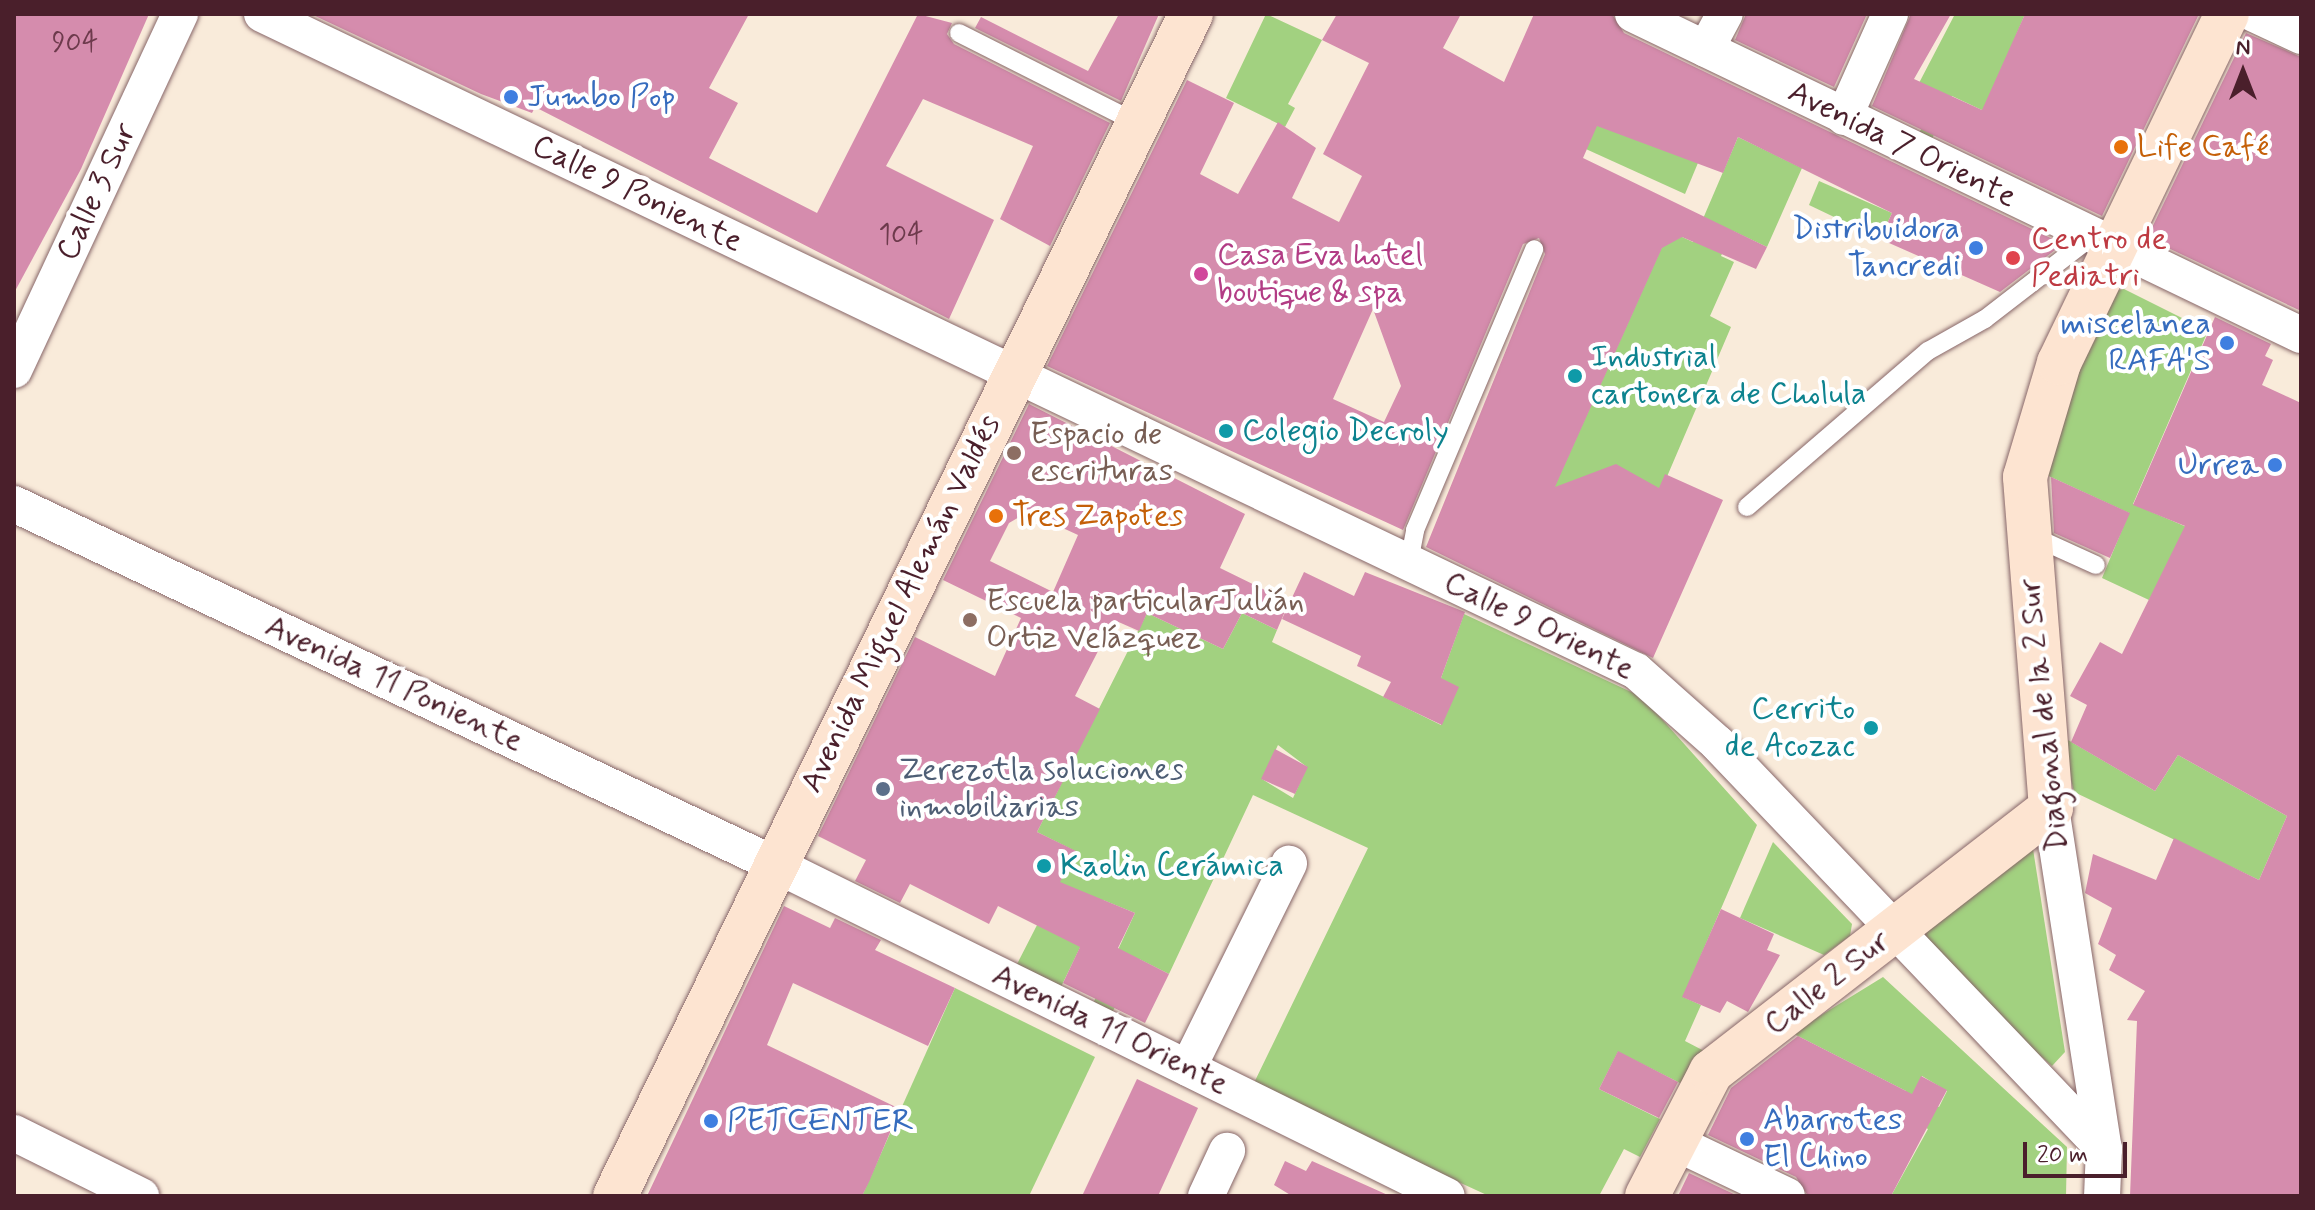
<!DOCTYPE html>
<html>
<head>
<meta charset="utf-8">
<style>
  body { margin:0 }
  #map { position:relative; width:2315px; height:1210px; overflow:hidden; background:#f9ebda; font-family:Mynerve,sans-serif }
  div>[style] { position:absolute }
  .green>* { inset:0; background:#a2d180 }
  .building>* { inset:0; background:#d58cad }
  .roads { filter:drop-shadow(0 0 2px #876668) drop-shadow(0 0 2px #876668) }
  .service>* { height:18px; margin:-9px; padding:0 9px; transform-origin:9px; border-radius:9px; background:#fff }
  .minor>* { height:36px; margin:-18px; padding:0 18px; transform-origin:18px; border-radius:18px; background:#fff }
  .secondary>* { height:44px; margin:-22px; padding:0 22px; transform-origin:22px; border-radius:22px; background:#fde4d1 }
  .dots>* { width:22px; height:22px; translate:-50% -50%; box-sizing:border-box; border:4px solid #fff; border-radius:50% }
  span { translate:-50% -50%; white-space:nowrap; text-align:center; line-height:1.15; -webkit-text-stroke:8px #fff; paint-order:stroke }
  .number-label { font-size:28px; color:#6d3a4c }
  .number-label span { -webkit-text-stroke-width:0 }
  .shop-label { font-size:32px; color:#366cbe }
  .left { translate:0 -50%; text-align:left }
  .right { translate:-100% -50%; text-align:right }
  .street-label { font-size:32px; color:#4a1f2b }
  .food-label { font-size:32px; color:#c56008 }
  .health-label { font-size:32px; color:#be3a42 }
  .hotel-label { font-size:32px; color:#b23c85 }
  .culture-label { font-size:32px; color:#0d838f }
  .education-label { font-size:32px; color:#785e54 }
  .service-label { font-size:32px; color:#4e5e75 }
  .frame { position:absolute; inset:0; border:16px solid #4a1f2b; pointer-events:none }
  .north { position:absolute; left:2203px; top:32px; width:80px; height:80px; -webkit-text-stroke:6px #fff; paint-order:stroke; rotate:0deg; font-size:22px; font-weight:700; line-height:32px; text-align:center; color:#4a1f2b }
  .north::after { content:''; display:block; margin:auto; width:28px; height:36px; background:#4a1f2b; clip-path:polygon(50% 0,100% 100%,50% 72%,0 100%) }
  .scale { position:absolute; left:2023px; top:1142px; width:104px; height:36px; box-sizing:border-box; border:4px solid #4a1f2b; border-top:0; padding-left:10px; font-size:24px; line-height:28px; white-space:nowrap; color:#4a1f2b; -webkit-text-stroke:6px #fff; paint-order:stroke }
</style>
</head>
<body>
<div id="map">
  <div class="green">
    <i style="clip-path:polygon(1266px 14px,1322px 40px,1288px 104px,1295px 108px,1285px 127px,1226px 98px)"></i>
    <i style="clip-path:polygon(1955px 14px,2025px 14px,2004px 64px,2016px 126px,1952px 96px,1930px 143px,1916px 139px,1939px 94px,1919px 83px)"></i>
    <i style="clip-path:polygon(1594px 60px,1705px 146px,1685px 194px,1577px 145px)"></i>
    <i style="clip-path:polygon(1738px 137px,1802px 168px,1767px 247px,1733px 231px,1721px 256px,1734px 262px,1710px 316px,1731px 327px,1601px 631px,1510px 586px,1669px 231px,1693px 242px)"></i>
    <i style="clip-path:polygon(1819px 181px,1892px 213px,1880px 239px,1809px 205px)"></i>
    <i style="clip-path:polygon(2124px 289px,2208px 331px,2133px 504px,2189px 528px,2149px 600px,2102px 578px,2129px 513px,2040px 472px,2110px 292px)"></i>
    <i style="clip-path:polygon(evenodd,1147px 613px,1223px 649px,1242px 613px,1277px 630px,1272px 642px,1441px 725px,1441px 678px,1464px 614px,1642px 697px,1757px 825px,1683px 997px,1701px 1005px,1685px 1041px,1708px 1053px,1680px 1083px,1618px 1052px,1599px 1089px,1660px 1119px,1640px 1157px,1624px 1149px,1599px 1196px,1489px 1196px,1252px 1087px,1368px 848px,1253px 795px,1169px 974px,1139px 959px,1110px 1017px,1091px 1008px,1135px 913px,1103px 900px,1059px 991px,1014px 970px,1075px 851px,1037px 832px,1147px 613px,1278px 745px,1307px 767px,1293px 798px,1262px 779px,1278px 745px)"></i>
    <i style="clip-path:polygon(2068px 740px,2155px 791px,2178px 755px,2287px 816px,2259px 880px,2074px 792px,2063px 746px)"></i>
    <i style="clip-path:polygon(1773px 842px,1852px 924px,1850px 936px,1824px 955px,1740px 918px)"></i>
    <i style="clip-path:polygon(2033px 849px,2065px 1052px,2052px 1066px,1909px 940px)"></i>
    <i style="clip-path:polygon(evenodd,1883px 977px,2067px 1147px,2066px 1196px,1891px 1196px,1928px 1129px,1894px 1112px,1906px 1091px,1792px 1033px,1883px 977px,1922px 1076px,1947px 1091px,1939px 1107px,1913px 1094px,1922px 1076px)"></i>
    <i style="clip-path:polygon(955px 988px,1095px 1057px,1029px 1196px,862px 1196px)"></i>
  </div>
  <div class="building">
    <i style="clip-path:polygon(14px 14px,149px 14px,81px 169px,14px 293px)"></i>
    <i style="clip-path:polygon(311px 14px,749px 14px,709px 88px,738px 103px,709px 158px,817px 213px,918px 14px,952px 23px,947px 34px,954px 44px,1110px 123px,1050px 246px,1000px 219px,1033px 146px,923px 99px,886px 166px,994px 220px,949px 319px,535px 107px,532px 113px,481px 94px)"></i>
    <i style="clip-path:polygon(1119px 14px,1159px 14px,1121px 101px,975px 28px,981px 17px,1088px 71px)"></i>
    <i style="clip-path:polygon(evenodd,1337px 14px,1461px 14px,1443px 48px,1504px 82px,1534px 14px,1612px 14px,1624px 33px,2063px 244px,2000px 292px,1880px 239px,1892px 213px,1738px 137px,1723px 173px,1597px 126px,1583px 158px,1767px 247px,1756px 269px,1682px 237px,1662px 248px,1555px 487px,1616px 464px,1659px 488px,1665px 474px,1723px 500px,1653px 658px,1426px 547px,1545px 254px,1539px 238px,1523px 244px,1403px 530px,1047px 366px,1187px 80px,1234px 103px,1200px 174px,1238px 194px,1278px 122px,1316px 148px,1292px 198px,1339px 222px,1362px 176px,1323px 154px,1369px 63px,1322px 40px,1337px 14px,1373px 309px,1401px 386px,1384px 422px,1333px 399px,1373px 309px)"></i>
    <i style="clip-path:polygon(1746px 14px,1867px 14px,1834px 87px,1735px 40px)"></i>
    <i style="clip-path:polygon(1911px 14px,1951px 14px,1914px 79px,1982px 110px,2025px 14px,2199px 14px,2102px 216px,1872px 106px)"></i>
    <i style="clip-path:polygon(2246px 33px,2301px 57px,2301px 311px,2147px 238px)"></i>
    <i style="clip-path:polygon(2215px 317px,2271px 344px,2265px 356px,2273px 360px,2262px 385px,2301px 403px,2299px 1196px,2130px 1196px,2137px 1021px,2127px 1020px,2145px 991px,2109px 970px,2116px 955px,2098px 944px,2112px 908px,2085px 893px,2093px 854px,2156px 880px,2174px 838px,2259px 880px,2287px 816px,2178px 755px,2155px 791px,2071px 742px,2087px 705px,2070px 696px,2100px 642px,2122px 654px,2185px 526px,2133px 505px)"></i>
    <i style="clip-path:polygon(evenodd,1029px 404px,1245px 514px,1220px 568px,1289px 602px,1277px 630px,1242px 613px,1223px 649px,1147px 613px,1139px 631px,1114px 620px,1075px 696px,1100px 709px,1037px 832px,1076px 851px,1060px 882px,1135px 913px,1118px 948px,1169px 974px,1145px 1023px,1063px 983px,1080px 947px,998px 906px,989px 924px,910px 884px,900px 903px,855px 881px,866px 860px,818px 836px,915px 637px,995px 676px,1021px 618px,943px 580px,1029px 404px,1028px 512px,1078px 535px,1053px 592px,990px 561px,1009px 523px,1028px 512px)"></i>
    <i style="clip-path:polygon(2051px 477px,2130px 513px,2110px 558px,2054px 533px)"></i>
    <i style="clip-path:polygon(1304px 572px,1354px 596px,1365px 572px,1465px 612px,1441px 678px,1459px 687px,1442px 725px,1383px 697px,1391px 682px,1357px 666px,1361px 656px,1282px 619px)"></i>
    <i style="clip-path:polygon(1275px 749px,1308px 767px,1295px 794px,1261px 779px)"></i>
    <i style="clip-path:polygon(784px 906px,830px 928px,835px 918px,881px 940px,875px 950px,955px 988px,928px 1046px,793px 983px,767px 1045px,900px 1109px,869px 1182px,862px 1196px,647px 1196px)"></i>
    <i style="clip-path:polygon(1721px 909px,1774px 934px,1767px 950px,1780px 955px,1748px 1012px,1727px 1001px,1720px 1013px,1682px 997px)"></i>
    <i style="clip-path:polygon(1798px 1036px,1912px 1094px,1921px 1076px,1947px 1090px,1891px 1196px,1808px 1196px,1796px 1177px,1708px 1135px,1731px 1088px)"></i>
    <i style="clip-path:polygon(1618px 1051px,1678px 1082px,1659px 1118px,1599px 1089px)"></i>
    <i style="clip-path:polygon(1137px 1079px,1198px 1108px,1158px 1196px,1082px 1196px)"></i>
    <i style="clip-path:polygon(1285px 1161px,1306px 1171px,1312px 1161px,1390px 1196px,1292px 1196px,1274px 1185px)"></i>
    <i style="clip-path:polygon(1689px 1173px,1738px 1196px,1678px 1196px)"></i>
  </div>
  <div class="roads">
    <div class="service">
      <i style="left:959px;top:33px;width:199px;rotate:26.8deg"></i>
      <i style="left:1747px;top:507px;width:239px;rotate:-40.8deg"></i>
      <i style="left:1928px;top:351px;width:65px;rotate:-29.3deg"></i>
      <i style="left:1985px;top:319px;width:134px;rotate:-37.7deg"></i>
      <i style="left:2032px;top:536px;width:70px;rotate:24.4deg"></i>
      <i style="left:1409px;top:562px;width:33px;rotate:-79deg"></i>
      <i style="left:1415px;top:530px;width:305px;rotate:-67deg"></i>
    </div>
    <div class="minor">
      <i style="left:262px;top:14px;width:1523px;rotate:25.56deg"></i>
      <i style="left:1636px;top:671px;width:108px;rotate:41.6deg"></i>
      <i style="left:1717px;top:743px;width:561px;rotate:46.37deg"></i>
      <i style="left:1633px;top:14px;width:741px;rotate:25.67deg"></i>
      <i style="left:2254px;top:14px;width:52px;rotate:25.1deg"></i>
      <i style="left:1706px;top:49px;width:40px;rotate:-62deg"></i>
      <i style="left:1844px;top:117px;width:113px;rotate:-65.9deg"></i>
      <i style="left:14px;top:370px;width:393px;rotate:-65deg"></i>
      <i style="left:14px;top:504px;width:841px;rotate:25.35deg"></i>
      <i style="left:774px;top:864px;width:750px;rotate:26.26deg"></i>
      <i style="left:2051px;top:808px;width:345px;rotate:81.2deg"></i>
      <i style="left:2104px;top:1149px;width:47px;rotate:92.4deg"></i>
      <i style="left:1188px;top:1068px;width:228px;rotate:-63.7deg"></i>
      <i style="left:14px;top:1133px;width:142px;rotate:26.4deg"></i>
      <i style="left:1674px;top:1142px;width:125px;rotate:25.5deg"></i>
      <i style="left:1206px;top:1196px;width:50px;rotate:-65deg"></i>
    </div>
    <div class="secondary">
      <i style="left:615px;top:1196px;width:1315px;rotate:-64.02deg"></i>
      <i style="left:1647px;top:1196px;width:140px;rotate:-62.7deg"></i>
      <i style="left:1711px;top:1072px;width:430px;rotate:-37.8deg"></i>
      <i style="left:2051px;top:808px;width:332px;rotate:-94.5deg"></i>
      <i style="left:2025px;top:477px;width:119px;rotate:-73.4deg"></i>
      <i style="left:2059px;top:363px;width:387px;rotate:-64.3deg"></i>
    </div>
  </div>
  <div class="dots">
    <i style="left:511px;top:97px;background:#3f7fe0"></i>
    <i style="left:2121px;top:147px;background:#e8710a"></i>
    <i style="left:1976px;top:248px;background:#3f7fe0"></i>
    <i style="left:2013px;top:258px;background:#e0444e"></i>
    <i style="left:1201px;top:274px;background:#d1479c"></i>
    <i style="left:2227px;top:343px;background:#3f7fe0"></i>
    <i style="left:1575px;top:376px;background:#0f9aa8"></i>
    <i style="left:1226px;top:431px;background:#0f9aa8"></i>
    <i style="left:1014px;top:453px;background:#8d6e63"></i>
    <i style="left:2275px;top:465px;background:#3f7fe0"></i>
    <i style="left:996px;top:516px;background:#e8710a"></i>
    <i style="left:970px;top:620px;background:#8d6e63"></i>
    <i style="left:1871px;top:728px;background:#0f9aa8"></i>
    <i style="left:883px;top:789px;background:#5c6f8a"></i>
    <i style="left:1044px;top:866px;background:#0f9aa8"></i>
    <i style="left:711px;top:1121px;background:#3f7fe0"></i>
    <i style="left:1747px;top:1139px;background:#3f7fe0"></i>
  </div>
  <div class="number-label">
    <span style="left:75px;top:44px">904</span>
    <span style="left:901px;top:236px">104</span>
  </div>
  <div class="shop-label">
    <span class="left" style="left:527px;top:97px">Jumbo Pop</span>
    <span class="right" style="left:1960px;top:248px">Distribuidora<br>Tancredi</span>
    <span class="right" style="left:2211px;top:343px">miscelanea<br>RAFA'S</span>
    <span class="right" style="left:2259px;top:465px">Urrea</span>
    <span class="left" style="left:727px;top:1121px">PETCENTER</span>
    <span class="left" style="left:1763px;top:1139px">Abarrotes<br>El Chino</span>
  </div>
  <div class="street-label">
    <span style="left:1902px;top:145px;rotate:26deg">Avenida 7 Oriente</span>
    <span style="left:97px;top:192px;rotate:-65deg">Calle 3 Sur</span>
    <span style="left:637px;top:194px;rotate:26deg">Calle 9 Poniente</span>
    <span style="left:901px;top:604px;rotate:-64deg">Avenida Miguel Alemán Valdés</span>
    <span style="left:1539px;top:626px;rotate:26deg">Calle 9 Oriente</span>
    <span style="left:394px;top:684px;rotate:25deg">Avenida 11 Poniente</span>
    <span style="left:2044px;top:715px;rotate:-96deg">Diagonal de la 2 Sur</span>
    <span style="left:1827px;top:983px;rotate:-38deg">Calle 2 Sur</span>
    <span style="left:1110px;top:1030px;rotate:26deg">Avenida 11 Oriente</span>
  </div>
  <div class="food-label">
    <span class="left" style="left:2137px;top:147px">Life Café</span>
    <span class="left" style="left:1012px;top:516px">Tres Zapotes</span>
  </div>
  <div class="health-label">
    <span class="left" style="left:2031px;top:258px">Centro de<br>Pediatri</span>
  </div>
  <div class="hotel-label">
    <span class="left" style="left:1217px;top:274px">Casa Eva hotel<br>boutique &amp; spa</span>
  </div>
  <div class="culture-label">
    <span class="left" style="left:1591px;top:376px">Industrial<br>cartonera de Cholula</span>
    <span class="left" style="left:1242px;top:431px">Colegio Decroly</span>
    <span class="right" style="left:1855px;top:728px">Cerrito<br>de Acozac</span>
    <span class="left" style="left:1060px;top:866px">Kaolin Cerámica</span>
  </div>
  <div class="education-label">
    <span class="left" style="left:1030px;top:453px">Espacio de<br>escrituras</span>
    <span class="left" style="left:986px;top:620px">Escuela particularJulián<br>Ortiz Velázquez</span>
  </div>
  <div class="service-label">
    <span class="left" style="left:899px;top:789px">Zerezotla soluciones<br>inmobiliarias</span>
  </div>
  <div class="frame"></div>
  <div class="north">N</div>
  <div class="scale">20 m</div>
</div>
</body>
</html>
